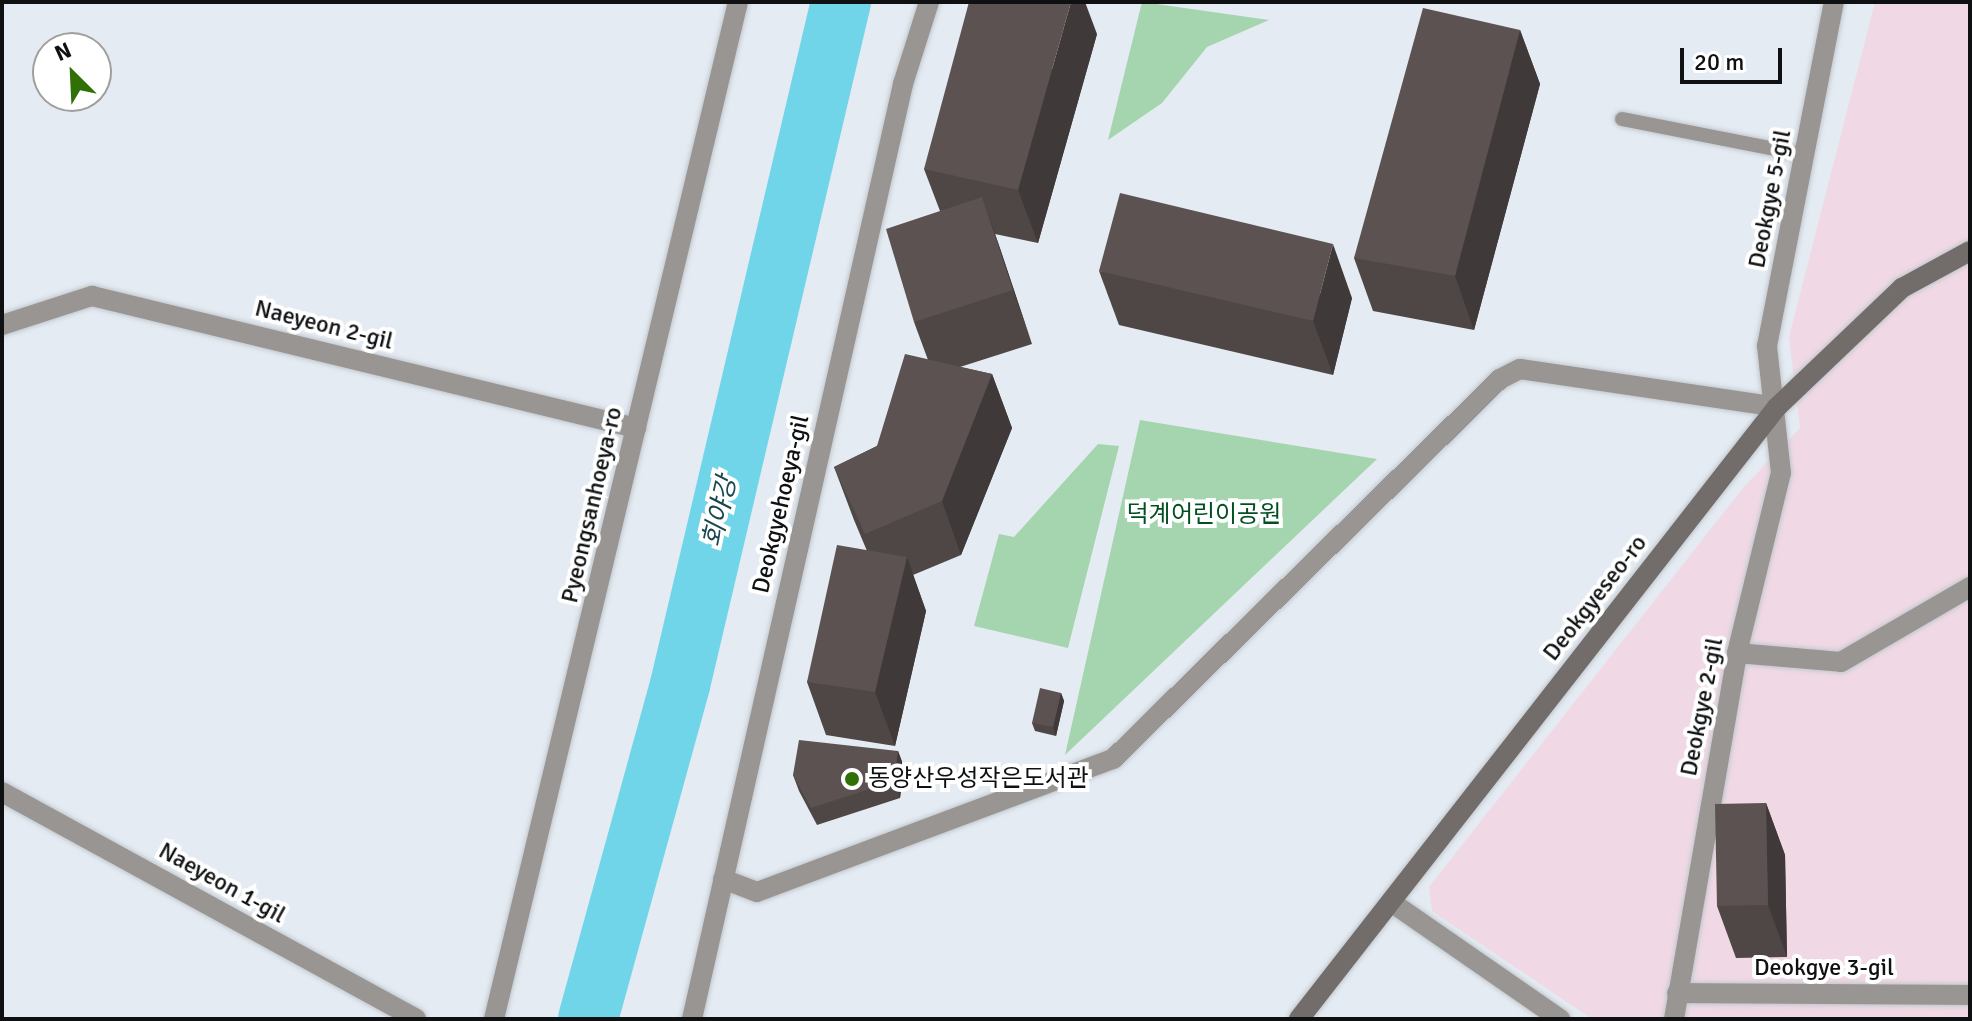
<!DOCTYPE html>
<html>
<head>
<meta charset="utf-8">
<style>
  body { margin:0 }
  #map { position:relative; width:1972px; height:1021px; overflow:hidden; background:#e4ebf2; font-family:Signika,"Noto Sans KR",sans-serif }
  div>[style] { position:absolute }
  .commercial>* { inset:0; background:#f0d9e4 }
  .green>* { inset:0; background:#a5d5ae }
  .river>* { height:60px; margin:-30px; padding:0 30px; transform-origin:30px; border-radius:30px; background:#71d5ea }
  .roads { filter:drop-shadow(0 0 2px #c2c8ce) drop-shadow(0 0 2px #c2c8ce) }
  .lane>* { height:14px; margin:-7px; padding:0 7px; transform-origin:7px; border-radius:7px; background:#999593 }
  .street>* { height:20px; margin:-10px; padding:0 10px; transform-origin:10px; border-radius:10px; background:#999593 }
  .secondary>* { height:20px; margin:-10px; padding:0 10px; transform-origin:10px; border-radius:10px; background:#726d6a }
  .wall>* { inset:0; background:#4e4746 }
  .shaded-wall>* { inset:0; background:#403939 }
  .building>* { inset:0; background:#5b5251 }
  .dots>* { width:22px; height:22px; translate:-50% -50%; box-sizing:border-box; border:4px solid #fff; border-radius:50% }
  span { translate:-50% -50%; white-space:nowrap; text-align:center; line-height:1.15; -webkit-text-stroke:8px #fff; paint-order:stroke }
  .street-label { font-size:24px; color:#0e1012 }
  .park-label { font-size:24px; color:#025022 }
  .poi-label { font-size:24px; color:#0e1012 }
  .left { translate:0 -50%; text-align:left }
  .water-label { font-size:26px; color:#1a4851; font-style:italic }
  .frame { position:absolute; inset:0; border:4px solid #0e1012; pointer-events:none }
  .north { position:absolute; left:32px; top:32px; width:80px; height:80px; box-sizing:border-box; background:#fff; border:2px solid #9f9fa0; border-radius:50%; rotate:336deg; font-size:22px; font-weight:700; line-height:32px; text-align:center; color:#0e1012 }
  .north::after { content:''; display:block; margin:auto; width:28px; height:36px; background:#317006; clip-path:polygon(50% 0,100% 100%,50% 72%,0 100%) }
  .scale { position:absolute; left:1680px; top:48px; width:102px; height:36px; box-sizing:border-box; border:4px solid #0e1012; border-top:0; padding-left:10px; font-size:24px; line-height:28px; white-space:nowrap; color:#0e1012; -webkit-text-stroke:6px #fff; paint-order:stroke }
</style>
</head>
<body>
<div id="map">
  <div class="commercial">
    <i style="clip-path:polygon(1875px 2px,1970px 2px,1970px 1019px,1592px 1019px,1432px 911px,1429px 887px,1743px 488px,1800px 428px,1789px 337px)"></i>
  </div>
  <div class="green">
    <i style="clip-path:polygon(1142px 2px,1269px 20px,1207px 47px,1162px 103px,1108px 140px)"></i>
    <i style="clip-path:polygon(1140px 420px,1377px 459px,1065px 755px)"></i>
    <i style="clip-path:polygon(1098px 444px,1119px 446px,1068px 648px,974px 626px,999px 534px,1014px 537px)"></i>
  </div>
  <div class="river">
    <i style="left:588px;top:1019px;width:346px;rotate:-74.6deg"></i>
    <i style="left:680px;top:685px;width:702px;rotate:-76.74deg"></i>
  </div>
  <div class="roads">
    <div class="lane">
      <i style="left:1622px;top:119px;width:187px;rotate:11.1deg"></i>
    </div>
    <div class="street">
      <i style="left:2px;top:325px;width:95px;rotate:-17.9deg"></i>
      <i style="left:92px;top:296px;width:560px;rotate:13.64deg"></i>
      <i style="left:1737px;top:653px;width:104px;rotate:4.9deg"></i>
      <i style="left:1841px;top:662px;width:149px;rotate:-30.2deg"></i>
      <i style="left:2px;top:792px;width:472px;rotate:28.7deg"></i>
      <i style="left:723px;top:879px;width:36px;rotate:21deg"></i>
      <i style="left:757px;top:892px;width:380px;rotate:-20.5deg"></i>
      <i style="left:1113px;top:759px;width:542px;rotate:-44.48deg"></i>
      <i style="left:1500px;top:379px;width:22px;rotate:-27deg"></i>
      <i style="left:1520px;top:369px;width:260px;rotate:8.4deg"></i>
      <i style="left:1391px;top:902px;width:206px;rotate:34.7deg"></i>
      <i style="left:1677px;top:993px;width:293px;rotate:0.4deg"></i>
      <i style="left:494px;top:1019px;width:1046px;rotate:-76.51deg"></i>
      <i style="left:692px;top:1019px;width:959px;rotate:-77.28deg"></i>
      <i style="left:903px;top:84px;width:86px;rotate:-72.4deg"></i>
      <i style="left:1674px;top:1019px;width:371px;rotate:-80.2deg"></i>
      <i style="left:1737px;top:653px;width:185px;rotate:-76.3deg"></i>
      <i style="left:1781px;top:473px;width:128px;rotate:-96.3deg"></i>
      <i style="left:1767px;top:346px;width:350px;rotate:-79deg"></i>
    </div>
    <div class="secondary">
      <i style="left:1299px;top:1019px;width:777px;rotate:-52.01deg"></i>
      <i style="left:1777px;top:407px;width:173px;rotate:-43.6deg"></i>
      <i style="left:1902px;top:288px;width:77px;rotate:-28.6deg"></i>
    </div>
  </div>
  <div class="wall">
    <i style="clip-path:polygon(1520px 30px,1540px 84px,1474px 330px,1373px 311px,1354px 258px)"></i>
    <i style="clip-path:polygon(1097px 34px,1038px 243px,995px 234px,1032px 344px,960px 367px,992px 374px,1012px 428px,961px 555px,913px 575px,926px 611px,895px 746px,826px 735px,807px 682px,867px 551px,854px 520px,834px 467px,877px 446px,928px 360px,914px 322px,940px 211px,924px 169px)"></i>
    <i style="clip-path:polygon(1099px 271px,1352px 298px,1333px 375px,1119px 325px)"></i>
    <i style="clip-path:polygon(1061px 693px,1064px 701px,1056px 736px,1035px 731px,1032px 723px)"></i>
    <i style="clip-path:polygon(898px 751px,904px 767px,900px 798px,817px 825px,799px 791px,793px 775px)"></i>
    <i style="clip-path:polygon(1766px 803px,1785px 855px,1787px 957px,1736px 958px,1717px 906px)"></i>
  </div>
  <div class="shaded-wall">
    <i style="clip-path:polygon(1071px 2px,1085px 2px,1097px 34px,1038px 243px,1018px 190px)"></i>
    <i style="clip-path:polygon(1520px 30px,1540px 84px,1474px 330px,1455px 276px)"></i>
    <i style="clip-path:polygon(982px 197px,1001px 251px,1032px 344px,1013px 290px)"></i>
    <i style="clip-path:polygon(1333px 244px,1352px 298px,1333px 375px,1313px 321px)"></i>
    <i style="clip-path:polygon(992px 374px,1012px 428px,961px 555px,942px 501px)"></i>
    <i style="clip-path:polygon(907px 557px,926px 611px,895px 746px,875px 692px)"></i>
    <i style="clip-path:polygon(1061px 693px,1064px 701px,1056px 736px,1053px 727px)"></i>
    <i style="clip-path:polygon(898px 751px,904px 767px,900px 798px,894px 781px)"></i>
    <i style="clip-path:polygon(1766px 803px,1785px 855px,1787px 957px,1768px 905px)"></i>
  </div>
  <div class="building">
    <i style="clip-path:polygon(969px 2px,1071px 2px,1018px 190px,924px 169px)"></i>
    <i style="clip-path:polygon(1423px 8px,1520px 30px,1455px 276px,1354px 258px)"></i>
    <i style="clip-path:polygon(1120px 193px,1333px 244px,1313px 321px,1099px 271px)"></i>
    <i style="clip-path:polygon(982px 197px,1013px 290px,914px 322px,886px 229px)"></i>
    <i style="clip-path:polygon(905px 354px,992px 374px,942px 501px,865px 534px,834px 467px,877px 446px)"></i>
    <i style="clip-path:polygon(837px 545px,907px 557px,875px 692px,807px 682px)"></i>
    <i style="clip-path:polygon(1040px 688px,1061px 693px,1053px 727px,1032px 723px)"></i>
    <i style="clip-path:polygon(799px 740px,898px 751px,894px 781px,811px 808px,793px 775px)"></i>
    <i style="clip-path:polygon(1766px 803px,1768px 905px,1717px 906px,1715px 804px)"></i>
  </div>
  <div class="dots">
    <i style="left:852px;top:779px;background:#317006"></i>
  </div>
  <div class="street-label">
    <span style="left:1770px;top:199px;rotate:-79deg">Deokgye 5-gil</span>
    <span style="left:324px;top:325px;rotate:14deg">Naeyeon 2-gil</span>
    <span style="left:781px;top:504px;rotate:-77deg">Deokgyehoeya-gil</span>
    <span style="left:592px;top:505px;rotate:-77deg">Pyeongsanhoeya-ro</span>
    <span style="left:1595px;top:598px;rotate:-52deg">Deokgyeseo-ro</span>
    <span style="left:1702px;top:707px;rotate:-79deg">Deokgye 2-gil</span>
    <span style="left:222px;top:883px;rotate:29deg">Naeyeon 1-gil</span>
    <span style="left:1824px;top:968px">Deokgye 3-gil</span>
  </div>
  <div class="park-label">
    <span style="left:1204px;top:515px">덕계어린이공원</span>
  </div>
  <div class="poi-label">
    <span class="left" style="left:868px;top:779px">동양산우성작은도서관</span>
  </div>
  <div class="water-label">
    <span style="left:721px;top:512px;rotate:-77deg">회야강</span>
  </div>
  <div class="frame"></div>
  <div class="north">N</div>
  <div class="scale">20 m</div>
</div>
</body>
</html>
